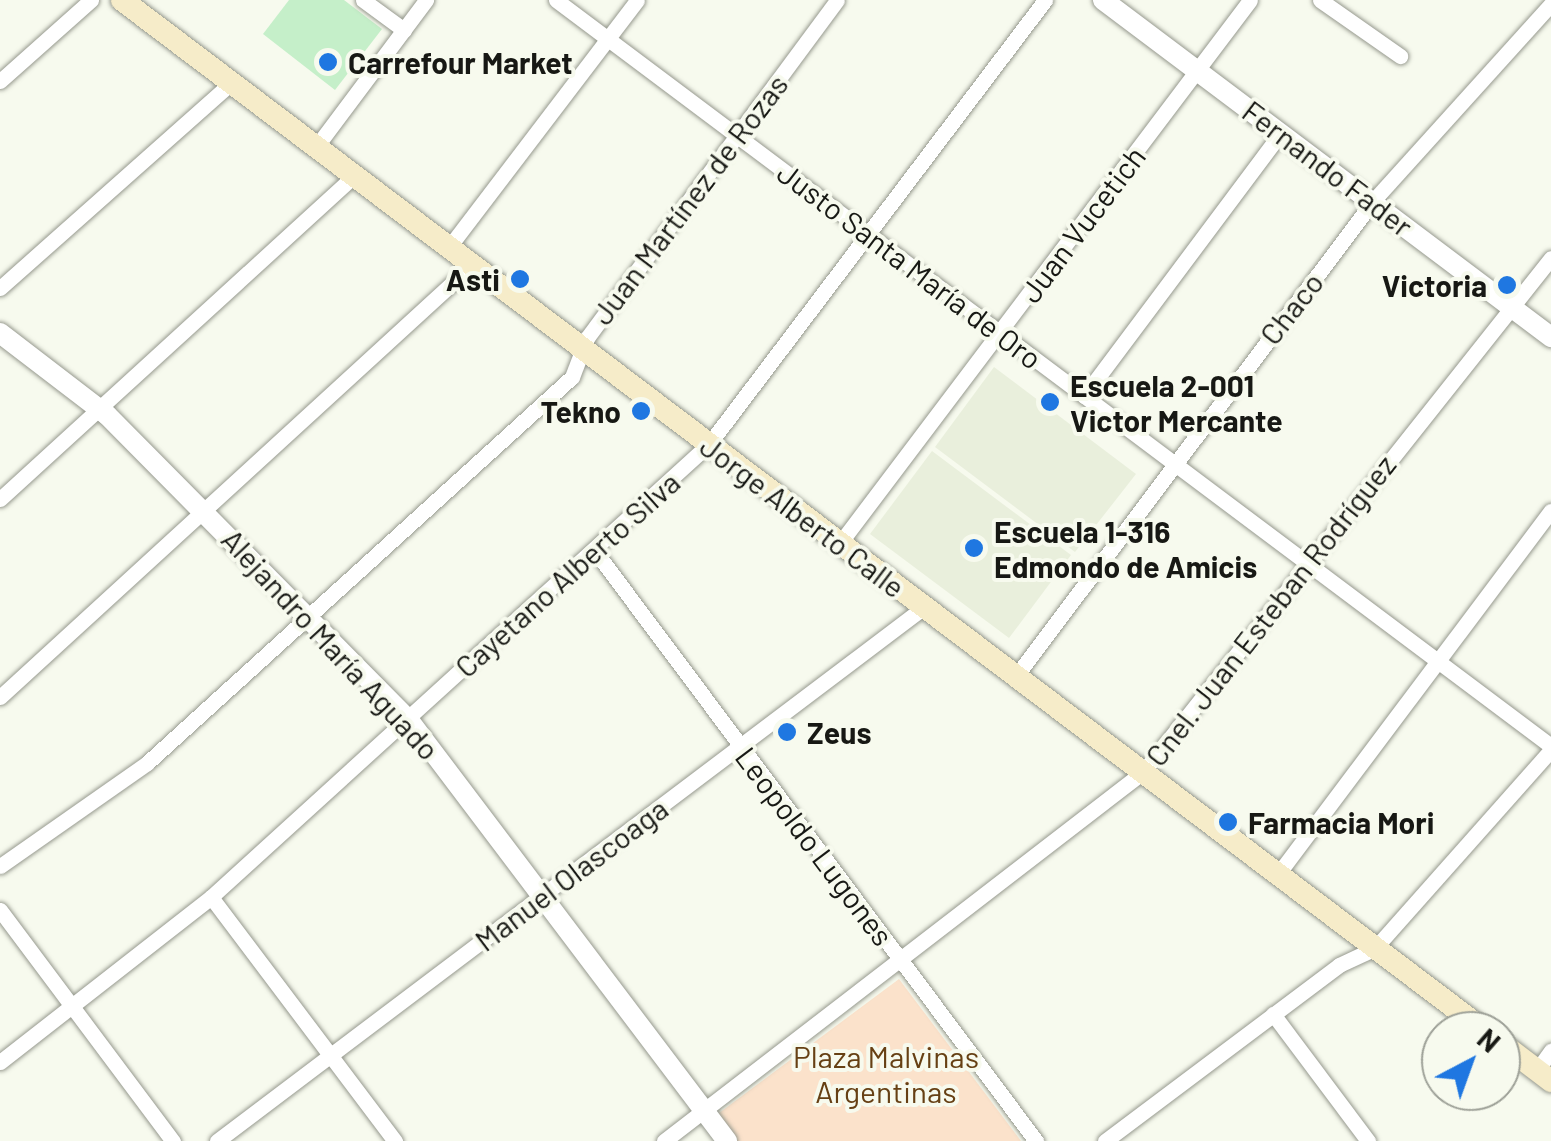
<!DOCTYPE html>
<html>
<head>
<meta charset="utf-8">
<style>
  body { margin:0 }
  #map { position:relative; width:1551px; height:1141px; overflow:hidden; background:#f7faee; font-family:Barlow,sans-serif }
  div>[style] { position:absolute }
  .built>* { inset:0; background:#e9efdc }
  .green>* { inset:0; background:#fbe2cb }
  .building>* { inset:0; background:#c5efc9 }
  .roads { filter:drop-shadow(0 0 2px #96998e) drop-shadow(0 0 2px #96998e) }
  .minor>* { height:15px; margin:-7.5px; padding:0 7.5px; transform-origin:7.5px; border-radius:7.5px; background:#fff }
  .tertiary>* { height:20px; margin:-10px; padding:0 10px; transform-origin:10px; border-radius:10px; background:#fff }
  .secondary>* { height:22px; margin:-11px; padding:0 11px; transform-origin:11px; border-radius:11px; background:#f6ecc9 }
  .dots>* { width:28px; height:28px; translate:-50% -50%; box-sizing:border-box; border:5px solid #f7faee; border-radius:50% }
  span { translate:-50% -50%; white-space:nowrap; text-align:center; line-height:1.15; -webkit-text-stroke:8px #f7faee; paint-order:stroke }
  .poi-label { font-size:30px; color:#171814; font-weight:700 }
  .left { translate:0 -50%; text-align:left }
  .right { translate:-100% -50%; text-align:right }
  .street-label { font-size:30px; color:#171814 }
  .park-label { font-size:30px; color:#664014 }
  .north { position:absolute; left:1421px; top:1011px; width:100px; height:100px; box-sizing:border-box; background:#f7faee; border:2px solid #9da097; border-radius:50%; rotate:41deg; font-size:28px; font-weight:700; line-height:40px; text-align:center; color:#171814 }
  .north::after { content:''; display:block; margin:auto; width:35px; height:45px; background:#1f77e1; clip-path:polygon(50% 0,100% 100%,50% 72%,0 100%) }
</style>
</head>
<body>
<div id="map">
  <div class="built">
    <i style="clip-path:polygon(994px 367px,1136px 474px,1075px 552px,935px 447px)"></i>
    <i style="clip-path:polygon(932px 451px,1071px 555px,1009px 638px,870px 534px)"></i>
  </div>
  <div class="green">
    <i style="clip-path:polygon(899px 979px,1021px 1141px,734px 1141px,715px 1116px)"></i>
  </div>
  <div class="building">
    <i style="clip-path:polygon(289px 0,344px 0,382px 29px,335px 90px,263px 34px)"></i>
  </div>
  <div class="roads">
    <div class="minor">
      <i style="left:363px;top:0;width:51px;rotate:36.2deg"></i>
      <i style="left:556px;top:0;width:1244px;rotate:36.86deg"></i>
      <i style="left:1320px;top:0;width:98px;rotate:35deg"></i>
      <i style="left:0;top:81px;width:122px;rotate:-41.7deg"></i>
      <i style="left:316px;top:147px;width:184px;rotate:-53.2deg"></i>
      <i style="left:449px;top:247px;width:310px;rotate:-52.7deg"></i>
      <i style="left:0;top:288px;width:309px;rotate:-41.6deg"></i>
      <i style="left:1084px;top:396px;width:329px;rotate:-53.2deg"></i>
      <i style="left:0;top:499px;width:479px;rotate:-42.4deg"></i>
      <i style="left:840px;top:543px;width:680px;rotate:-52.94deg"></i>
      <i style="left:595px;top:551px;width:737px;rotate:53.22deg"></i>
      <i style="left:1016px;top:676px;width:594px;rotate:-53.07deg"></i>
      <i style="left:1373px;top:201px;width:266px;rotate:-47.9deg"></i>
      <i style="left:0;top:697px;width:640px;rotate:-42.47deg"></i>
      <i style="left:0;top:866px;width:179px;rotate:-35deg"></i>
      <i style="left:147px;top:763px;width:574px;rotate:-42.25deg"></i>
      <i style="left:572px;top:377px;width:42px;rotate:-69deg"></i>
      <i style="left:587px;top:338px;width:420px;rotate:-53.5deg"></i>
      <i style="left:1278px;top:874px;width:454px;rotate:-53.1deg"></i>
      <i style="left:211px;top:897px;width:306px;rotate:53deg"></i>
      <i style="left:0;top:910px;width:289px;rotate:53.2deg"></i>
      <i style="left:1273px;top:1014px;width:159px;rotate:53.2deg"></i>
      <i style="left:0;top:1062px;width:268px;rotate:-38deg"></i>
      <i style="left:211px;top:897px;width:673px;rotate:-42.29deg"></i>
      <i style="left:709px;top:444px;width:557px;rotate:-52.88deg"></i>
      <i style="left:1537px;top:1070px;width:24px;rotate:-54deg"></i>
      <i style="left:217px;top:1141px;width:886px;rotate:-37.06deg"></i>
      <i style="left:664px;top:1141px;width:605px;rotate:-37.61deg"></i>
      <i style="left:1143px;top:772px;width:656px;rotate:-51.56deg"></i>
      <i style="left:1105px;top:1141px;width:293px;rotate:-36.9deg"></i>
      <i style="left:1339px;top:965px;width:40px;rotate:-25deg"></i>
      <i style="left:1375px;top:948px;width:265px;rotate:-48.4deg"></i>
    </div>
    <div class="tertiary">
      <i style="left:1103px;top:0;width:561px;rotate:36.95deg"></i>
      <i style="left:0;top:333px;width:135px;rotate:37.5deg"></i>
      <i style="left:107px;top:415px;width:428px;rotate:45.3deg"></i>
      <i style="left:408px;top:719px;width:529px;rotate:52.91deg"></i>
    </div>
    <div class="secondary">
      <i style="left:122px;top:0;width:1709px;rotate:37.1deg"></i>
      <i style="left:1501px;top:1043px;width:63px;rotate:37.2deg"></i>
    </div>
  </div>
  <div class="dots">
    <i style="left:328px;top:62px;background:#1f77e1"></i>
    <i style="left:520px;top:279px;background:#1f77e1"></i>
    <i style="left:1507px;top:285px;background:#1f77e1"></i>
    <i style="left:1050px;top:402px;background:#1f77e1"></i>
    <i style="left:641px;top:411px;background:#1f77e1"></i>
    <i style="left:974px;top:548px;background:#1f77e1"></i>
    <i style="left:787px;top:732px;background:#1f77e1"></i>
    <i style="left:1228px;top:822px;background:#1f77e1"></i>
  </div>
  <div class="poi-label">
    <span class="left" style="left:348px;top:62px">Carrefour Market</span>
    <span class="right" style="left:500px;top:279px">Asti</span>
    <span class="right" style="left:1487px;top:285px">Victoria</span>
    <span class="left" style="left:1070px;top:402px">Escuela 2-001<br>Victor Mercante</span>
    <span class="right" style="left:621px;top:411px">Tekno</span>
    <span class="left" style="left:994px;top:548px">Escuela 1-316<br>Edmondo de Amicis</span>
    <span class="left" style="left:807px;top:732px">Zeus</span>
    <span class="left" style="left:1248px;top:822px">Farmacia Mori</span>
  </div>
  <div class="street-label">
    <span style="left:1328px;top:168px;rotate:37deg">Fernando Fader</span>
    <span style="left:689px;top:199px;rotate:-53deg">Juan Martínez de Rozas</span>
    <span style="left:1082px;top:224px;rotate:-53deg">Juan Vucetich</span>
    <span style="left:910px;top:265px;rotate:37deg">Justo Santa María de Oro</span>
    <span style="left:1291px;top:308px;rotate:-52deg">Chaco</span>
    <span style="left:803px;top:516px;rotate:37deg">Jorge Alberto Calle</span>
    <span style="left:567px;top:574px;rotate:-42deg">Cayetano Alberto Silva</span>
    <span style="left:1270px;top:610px;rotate:-52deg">Cnel. Juan Esteban Rodríguez</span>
    <span style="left:331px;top:644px;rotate:47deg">Alejandro María Aguado</span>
    <span style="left:815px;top:846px;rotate:53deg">Leopoldo Lugones</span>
    <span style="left:571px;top:874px;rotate:-37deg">Manuel Olascoaga</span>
  </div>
  <div class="park-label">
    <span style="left:886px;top:1073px">Plaza Malvinas<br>Argentinas</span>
  </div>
  <div class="north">N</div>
</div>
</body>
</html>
